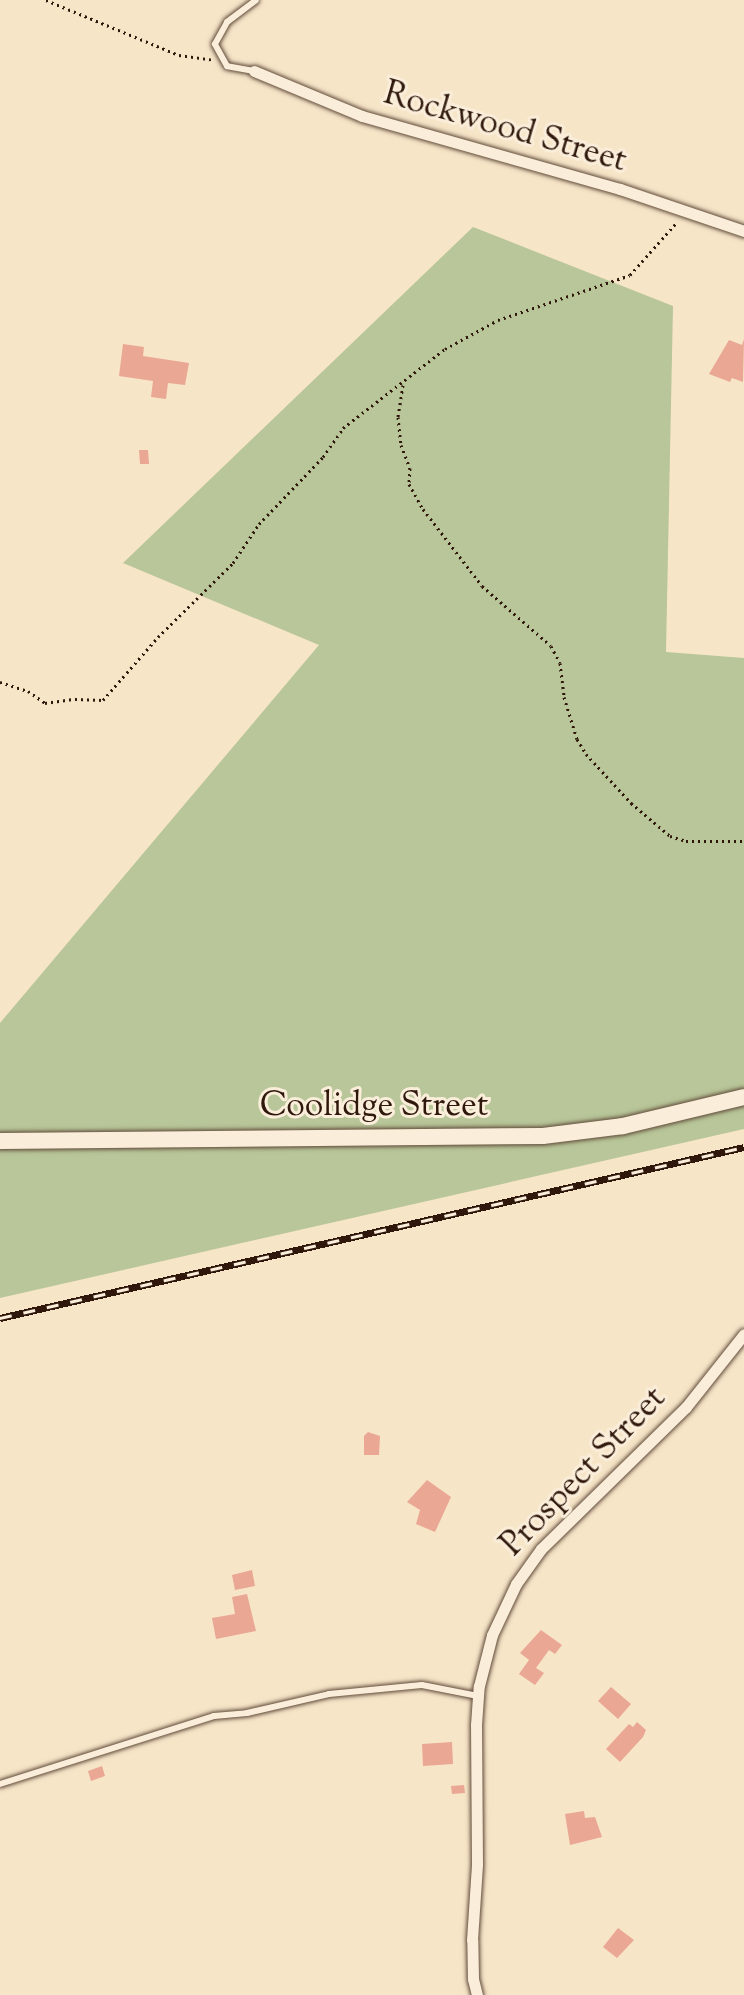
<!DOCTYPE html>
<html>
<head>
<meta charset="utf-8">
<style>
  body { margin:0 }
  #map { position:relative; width:744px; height:1995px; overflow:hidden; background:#f7e5c8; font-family:"Sorts Mill Goudy",serif }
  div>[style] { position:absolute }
  .green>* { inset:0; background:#b8c699 }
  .building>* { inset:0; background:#e9a794 }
  .path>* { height:3px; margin-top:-1.5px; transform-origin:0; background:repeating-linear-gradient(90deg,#2f180b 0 2px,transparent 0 6px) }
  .roads { filter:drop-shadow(0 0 2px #614b3a) drop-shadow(0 0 2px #614b3a) }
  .service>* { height:6px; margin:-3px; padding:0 3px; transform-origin:3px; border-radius:3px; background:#faeedb }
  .minor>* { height:11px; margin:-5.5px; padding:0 5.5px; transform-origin:5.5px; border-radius:5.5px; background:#faeedb }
  .secondary>* { height:16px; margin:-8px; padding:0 8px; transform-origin:8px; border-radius:8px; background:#faeedb }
  .rail>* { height:7px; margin-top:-3.5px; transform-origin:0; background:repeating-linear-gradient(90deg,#faeedb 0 12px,#2f180b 0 24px); box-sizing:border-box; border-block:2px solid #2f180b }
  span { translate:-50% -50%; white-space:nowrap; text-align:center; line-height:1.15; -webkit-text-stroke:6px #faeedb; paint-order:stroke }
  .street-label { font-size:34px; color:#2f180b }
</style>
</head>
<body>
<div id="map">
  <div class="green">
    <i style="clip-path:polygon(473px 227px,673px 306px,666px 652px,744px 658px,744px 1129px,0 1298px,0 1023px,319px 645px,123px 563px)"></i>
  </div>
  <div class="building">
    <i style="clip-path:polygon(744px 339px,743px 382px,732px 378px,730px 382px,709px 374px,729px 340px,742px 345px)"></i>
    <i style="clip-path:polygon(123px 344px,144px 347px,143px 356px,189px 363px,185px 385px,168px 383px,166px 399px,151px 397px,153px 381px,119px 376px)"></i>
    <i style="clip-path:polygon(139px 450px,148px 450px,149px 464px,140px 464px)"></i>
    <i style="clip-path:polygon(368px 1432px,380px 1436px,379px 1455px,364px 1455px,364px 1436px)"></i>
    <i style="clip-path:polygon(427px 1480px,451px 1497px,435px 1532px,416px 1524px,420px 1510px,407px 1502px)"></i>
    <i style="clip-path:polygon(252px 1570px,255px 1586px,235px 1590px,232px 1575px)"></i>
    <i style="clip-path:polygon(247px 1594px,256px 1631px,216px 1639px,212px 1618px,235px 1614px,232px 1597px)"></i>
    <i style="clip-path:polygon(541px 1630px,562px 1645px,555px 1654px,549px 1650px,536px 1668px,544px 1673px,535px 1685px,519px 1674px,529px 1660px,520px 1653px)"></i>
    <i style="clip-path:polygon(611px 1687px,631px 1704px,618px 1719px,598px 1701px)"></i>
    <i style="clip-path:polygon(637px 1722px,646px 1730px,643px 1737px,620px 1762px,606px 1749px,629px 1724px,633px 1727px)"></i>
    <i style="clip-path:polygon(452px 1742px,453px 1764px,423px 1766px,422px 1744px)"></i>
    <i style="clip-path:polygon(102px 1766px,105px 1776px,91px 1781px,88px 1771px)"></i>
    <i style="clip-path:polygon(464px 1785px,465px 1793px,452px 1794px,451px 1786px)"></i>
    <i style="clip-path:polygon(584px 1811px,585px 1818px,595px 1817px,602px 1837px,570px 1845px,565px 1814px)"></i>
    <i style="clip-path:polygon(618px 1928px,634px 1940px,617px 1958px,603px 1947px)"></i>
  </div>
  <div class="path">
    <i style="left:46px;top:0;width:144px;rotate:22.5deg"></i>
    <i style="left:179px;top:55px;width:35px;rotate:8deg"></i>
    <i style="left:403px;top:385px;width:32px;rotate:99deg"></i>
    <i style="left:398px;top:417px;width:28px;rotate:84deg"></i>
    <i style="left:401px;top:445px;width:25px;rotate:69deg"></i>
    <i style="left:410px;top:468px;width:16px;rotate:94deg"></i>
    <i style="left:409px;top:484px;width:29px;rotate:61deg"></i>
    <i style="left:423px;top:509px;width:97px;rotate:52.5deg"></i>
    <i style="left:482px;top:586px;width:91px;rotate:41deg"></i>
    <i style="left:551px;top:646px;width:19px;rotate:62deg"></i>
    <i style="left:560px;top:663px;width:34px;rotate:83deg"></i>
    <i style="left:564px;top:697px;width:44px;rotate:72.8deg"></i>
    <i style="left:577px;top:739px;width:17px;rotate:59deg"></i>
    <i style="left:586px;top:754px;width:67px;rotate:47.4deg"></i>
    <i style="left:631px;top:803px;width:51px;rotate:40.2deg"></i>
    <i style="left:670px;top:836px;width:17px;rotate:17deg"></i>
    <i style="left:686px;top:841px;width:58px"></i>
    <i style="left:0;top:682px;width:29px;rotate:18deg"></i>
    <i style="left:28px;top:691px;width:21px;rotate:35deg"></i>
    <i style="left:45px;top:703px;width:30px;rotate:-8deg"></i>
    <i style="left:75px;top:699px;width:28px;rotate:2deg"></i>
    <i style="left:103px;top:700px;width:84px;rotate:-48.9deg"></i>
    <i style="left:158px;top:637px;width:105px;rotate:-44.6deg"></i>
    <i style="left:233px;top:563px;width:47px;rotate:-56.3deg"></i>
    <i style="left:259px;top:524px;width:93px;rotate:-46.3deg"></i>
    <i style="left:323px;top:457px;width:35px;rotate:-55deg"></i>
    <i style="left:343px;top:428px;width:129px;rotate:-37.8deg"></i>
    <i style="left:445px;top:349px;width:60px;rotate:-28.7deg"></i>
    <i style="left:498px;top:320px;width:139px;rotate:-18.8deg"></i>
    <i style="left:630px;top:275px;width:71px;rotate:-48.4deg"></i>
  </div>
  <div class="roads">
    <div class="service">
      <i style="left:254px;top:71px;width:27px;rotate:-170deg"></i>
      <i style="left:227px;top:66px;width:25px;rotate:-119deg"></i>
      <i style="left:215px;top:44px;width:25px;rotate:-61deg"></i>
      <i style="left:227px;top:22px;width:36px;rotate:-37deg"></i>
      <i style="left:0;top:1784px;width:225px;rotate:-17.6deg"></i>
      <i style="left:214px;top:1716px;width:33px;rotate:-5deg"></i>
      <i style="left:247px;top:1713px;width:84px;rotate:-13deg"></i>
      <i style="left:329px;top:1694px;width:93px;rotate:-5.5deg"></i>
      <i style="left:422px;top:1685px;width:57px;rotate:11.1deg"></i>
    </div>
    <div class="minor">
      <i style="left:254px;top:71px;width:117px;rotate:22.6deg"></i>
      <i style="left:362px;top:116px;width:268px;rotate:15.8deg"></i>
      <i style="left:620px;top:189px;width:131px;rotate:18.7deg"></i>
      <i style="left:477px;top:1995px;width:16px;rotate:-104deg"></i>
      <i style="left:473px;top:1979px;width:39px;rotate:-91deg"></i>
      <i style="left:472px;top:1940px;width:76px;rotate:-86.2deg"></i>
      <i style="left:477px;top:1864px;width:139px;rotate:-90.4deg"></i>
      <i style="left:476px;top:1725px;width:39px;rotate:-86deg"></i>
      <i style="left:479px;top:1686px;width:53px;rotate:-75.7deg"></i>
      <i style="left:492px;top:1635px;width:56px;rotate:-64.8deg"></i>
      <i style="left:516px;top:1584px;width:43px;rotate:-54.5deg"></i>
      <i style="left:541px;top:1549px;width:203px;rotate:-44.4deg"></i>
      <i style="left:686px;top:1407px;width:93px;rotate:-51.5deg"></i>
    </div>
    <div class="secondary">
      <i style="left:0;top:1141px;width:543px;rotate:-0.53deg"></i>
      <i style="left:543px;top:1136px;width:81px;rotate:-7.1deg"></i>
      <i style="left:623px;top:1126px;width:124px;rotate:-13.5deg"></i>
    </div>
  </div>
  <div class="rail">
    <i style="left:0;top:1318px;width:763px;rotate:-12.94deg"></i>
  </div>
  <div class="street-label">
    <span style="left:505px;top:128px;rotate:16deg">Rockwood Street</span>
    <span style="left:374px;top:1107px">Coolidge Street</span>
    <span style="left:584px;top:1472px;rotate:-46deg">Prospect Street</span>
  </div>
</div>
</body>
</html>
